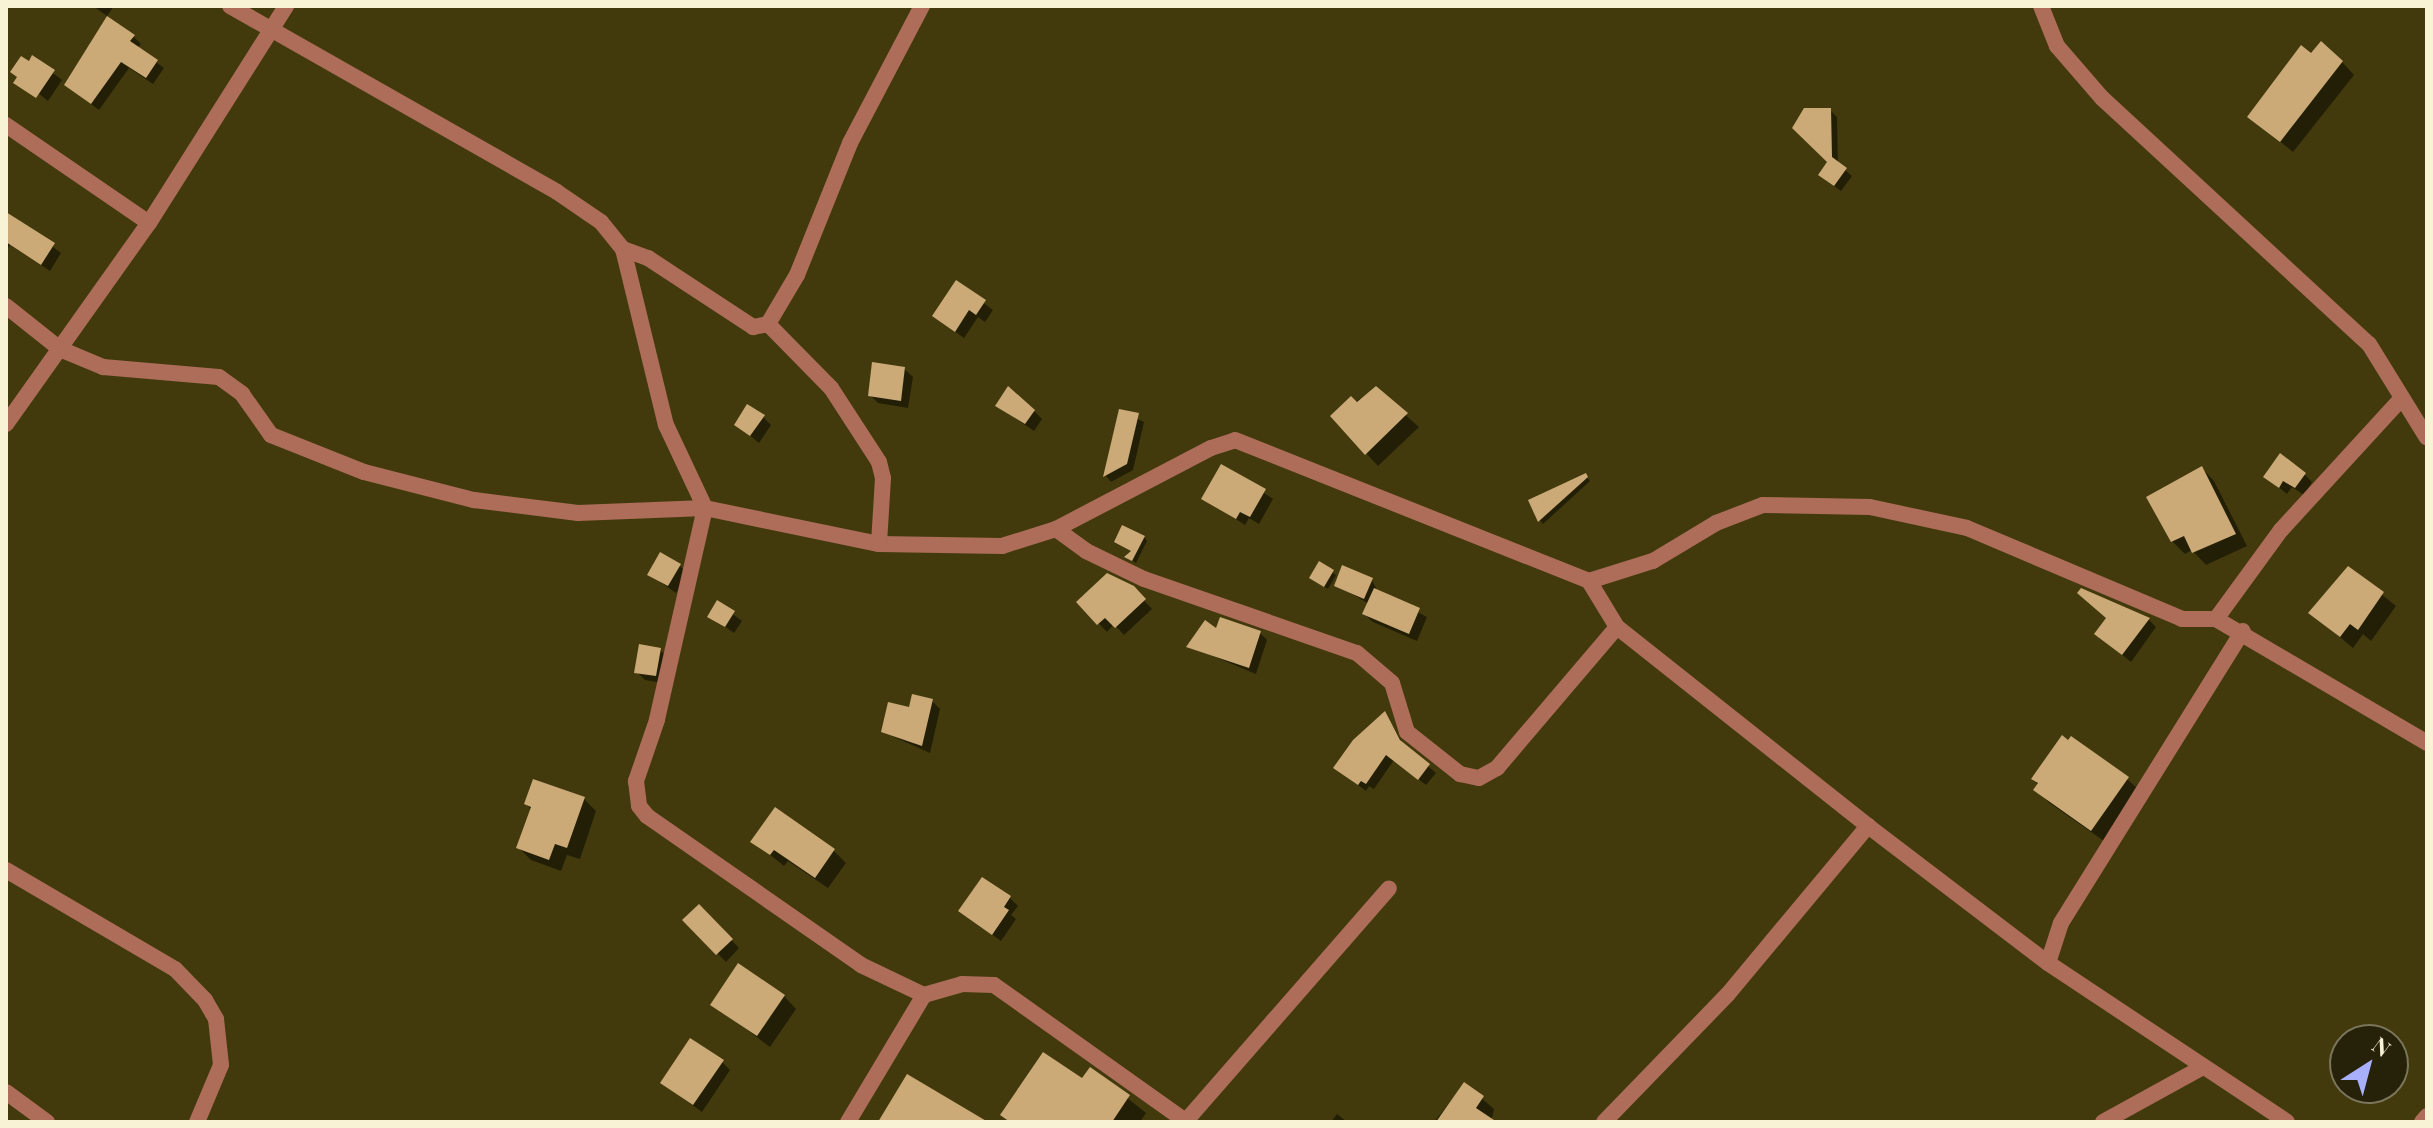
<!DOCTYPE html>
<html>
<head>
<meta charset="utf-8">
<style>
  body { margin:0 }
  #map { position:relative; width:2433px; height:1128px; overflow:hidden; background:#423a0d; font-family:"Playfair Display",serif }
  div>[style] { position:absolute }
  .shadow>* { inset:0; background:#0007 }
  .building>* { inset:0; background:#cbaa77 }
  .minor>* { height:16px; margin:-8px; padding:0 8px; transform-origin:8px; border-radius:8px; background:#ad6d59 }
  span { translate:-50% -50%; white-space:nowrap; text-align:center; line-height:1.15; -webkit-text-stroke:8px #262109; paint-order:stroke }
  .frame { position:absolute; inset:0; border:8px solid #f8f3d5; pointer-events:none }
  .north { position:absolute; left:2329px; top:1024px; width:80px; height:80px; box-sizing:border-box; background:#262109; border:2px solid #7a755b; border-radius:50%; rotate:36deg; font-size:22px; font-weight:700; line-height:32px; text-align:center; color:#f8f3d5 }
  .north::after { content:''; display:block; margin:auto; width:28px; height:36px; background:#a8b0fc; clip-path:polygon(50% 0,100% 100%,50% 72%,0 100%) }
</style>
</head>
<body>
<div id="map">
  <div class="shadow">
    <i style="clip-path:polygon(93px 6px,114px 6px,107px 16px)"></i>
    <i style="clip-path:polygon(134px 37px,141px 44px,137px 48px,164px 68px,153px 84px,129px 68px,99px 110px,74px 91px)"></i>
    <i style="clip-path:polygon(2311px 56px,2342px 62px,2354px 75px,2293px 152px,2250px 117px)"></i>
    <i style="clip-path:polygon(33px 58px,62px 80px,48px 101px,12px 72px)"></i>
    <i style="clip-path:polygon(1830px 110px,1837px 117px,1838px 164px,1852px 176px,1841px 191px,1827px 181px)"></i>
    <i style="clip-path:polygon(6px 212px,61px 253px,50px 271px,10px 245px,6px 251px)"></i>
    <i style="clip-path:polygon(957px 283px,993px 310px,985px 322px,978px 317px,964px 338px,934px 316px)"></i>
    <i style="clip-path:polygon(904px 369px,913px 377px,908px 408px,878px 403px,870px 395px)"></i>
    <i style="clip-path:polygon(1376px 389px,1419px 427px,1378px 466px,1332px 416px)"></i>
    <i style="clip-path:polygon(998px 406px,1034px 411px,1042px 419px,1034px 431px)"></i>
    <i style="clip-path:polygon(1121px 411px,1144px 422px,1133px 470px,1111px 482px,1106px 476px)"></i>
    <i style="clip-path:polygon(763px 417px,771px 425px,759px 443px,736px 424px)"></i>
    <i style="clip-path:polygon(1222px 466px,1273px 499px,1259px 524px,1249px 518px,1245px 525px,1203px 498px)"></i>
    <i style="clip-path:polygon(2202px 468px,2214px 481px,2247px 546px,2206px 565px,2192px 550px,2185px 554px,2172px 541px)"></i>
    <i style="clip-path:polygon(2304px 474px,2312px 482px,2304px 495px,2292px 487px,2287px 494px,2266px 477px)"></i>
    <i style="clip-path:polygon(1585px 475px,1590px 481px,1543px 524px,1540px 520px)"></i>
    <i style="clip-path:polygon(1144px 537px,1147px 541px,1136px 563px,1127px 557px,1133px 552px,1116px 542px)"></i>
    <i style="clip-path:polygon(1320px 564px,1336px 575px,1328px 589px,1315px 581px)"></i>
    <i style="clip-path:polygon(679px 565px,687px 573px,676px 593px,650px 575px)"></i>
    <i style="clip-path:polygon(2348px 568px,2396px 606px,2371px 641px,2363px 634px,2353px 648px,2311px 613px)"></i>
    <i style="clip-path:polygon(1372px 580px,1378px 592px,1427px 617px,1417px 641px,1373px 622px,1364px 614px,1369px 604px,1337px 585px)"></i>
    <i style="clip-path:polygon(1132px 588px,1152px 609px,1124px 635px,1114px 624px,1107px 632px,1078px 602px)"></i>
    <i style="clip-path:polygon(718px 603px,742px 621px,734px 633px,710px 616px)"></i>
    <i style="clip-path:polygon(2149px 620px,2156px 627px,2131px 662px,2097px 634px)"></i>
    <i style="clip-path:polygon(1217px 631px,1260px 633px,1267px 640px,1256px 674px,1189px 646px)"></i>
    <i style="clip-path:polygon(660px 650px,668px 658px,663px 683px,645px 680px,637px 672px)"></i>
    <i style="clip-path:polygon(932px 701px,940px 709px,930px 753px,883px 732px,910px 710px)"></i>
    <i style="clip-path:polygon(1385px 713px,1405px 747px,1436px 773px,1426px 785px,1394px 760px,1374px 789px,1369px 786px,1366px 791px,1336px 768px)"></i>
    <i style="clip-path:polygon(2034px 779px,2127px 779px,2140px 791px,2104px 841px,2048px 802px)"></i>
    <i style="clip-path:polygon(584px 799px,596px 811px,580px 859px,567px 855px,561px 871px,531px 860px,519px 848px,532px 810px,526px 804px)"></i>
    <i style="clip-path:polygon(753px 841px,833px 850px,846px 863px,828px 888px,788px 861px,784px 866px)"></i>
    <i style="clip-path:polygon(1010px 898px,1018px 906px,1011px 915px,1016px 919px,1001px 941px,961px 911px)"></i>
    <i style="clip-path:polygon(699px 907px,739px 948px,726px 962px,685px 920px)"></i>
    <i style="clip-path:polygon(784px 996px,796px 1009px,770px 1047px,713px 1004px)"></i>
    <i style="clip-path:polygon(722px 1062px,730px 1070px,702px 1112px,662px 1083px)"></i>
    <i style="clip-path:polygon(1091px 1069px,1146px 1113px,1140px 1122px,1010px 1122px,1002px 1115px,1082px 1081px)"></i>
    <i style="clip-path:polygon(1465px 1084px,1494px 1109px,1491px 1122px,1434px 1122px)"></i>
    <i style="clip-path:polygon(1337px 1114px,1347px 1122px,1331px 1122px)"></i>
  </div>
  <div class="building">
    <i style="clip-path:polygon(107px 16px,135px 35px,130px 41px,158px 60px,146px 78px,121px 62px,91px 104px,64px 85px)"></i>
    <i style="clip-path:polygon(2321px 41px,2343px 61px,2280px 142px,2247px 117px,2301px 45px,2311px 53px)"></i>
    <i style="clip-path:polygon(32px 55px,55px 70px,36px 98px,13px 83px,17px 77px,10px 72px,21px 56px,29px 61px)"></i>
    <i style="clip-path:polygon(1804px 108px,1831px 108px,1832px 157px,1847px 168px,1834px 186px,1818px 175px,1827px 162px,1792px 128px)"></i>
    <i style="clip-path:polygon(6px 212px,55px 243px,41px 265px,6px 242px)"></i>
    <i style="clip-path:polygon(956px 280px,986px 300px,976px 315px,969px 310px,955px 332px,932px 316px)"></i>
    <i style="clip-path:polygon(872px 362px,905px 367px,901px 401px,868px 396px)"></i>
    <i style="clip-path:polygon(1008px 386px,1035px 410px,1025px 424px,995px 406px)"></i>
    <i style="clip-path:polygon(1376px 386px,1408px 413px,1365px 455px,1330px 416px,1351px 396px,1357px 402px)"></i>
    <i style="clip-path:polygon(747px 404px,765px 415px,750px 436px,734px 425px)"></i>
    <i style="clip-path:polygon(1119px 409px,1139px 413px,1127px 464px,1103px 477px)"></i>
    <i style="clip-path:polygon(2280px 453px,2306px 473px,2295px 488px,2283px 481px,2279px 488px,2263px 477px)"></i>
    <i style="clip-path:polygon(1221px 464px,1266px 489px,1250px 517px,1240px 512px,1236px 519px,1201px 499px)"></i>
    <i style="clip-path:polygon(2202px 466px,2236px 534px,2192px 553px,2184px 536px,2171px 542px,2146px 497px)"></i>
    <i style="clip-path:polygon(1586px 473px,1588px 477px,1538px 522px,1528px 500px)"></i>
    <i style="clip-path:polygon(1122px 525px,1145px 536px,1132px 561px,1124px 557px,1131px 551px,1114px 542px)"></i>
    <i style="clip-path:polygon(660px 552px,681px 564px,668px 586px,647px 575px)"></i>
    <i style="clip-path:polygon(1319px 561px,1334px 570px,1324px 587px,1309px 578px)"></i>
    <i style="clip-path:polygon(1342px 565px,1373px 578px,1364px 599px,1334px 586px)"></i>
    <i style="clip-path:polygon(2348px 566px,2384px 592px,2358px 630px,2350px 624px,2340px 637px,2308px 613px)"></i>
    <i style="clip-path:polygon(1107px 573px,1134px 586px,1146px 599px,1115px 628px,1105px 618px,1097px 625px,1076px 602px)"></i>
    <i style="clip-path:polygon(1374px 588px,1420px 608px,1409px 634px,1362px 614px)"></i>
    <i style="clip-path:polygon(2081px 588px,2150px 618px,2122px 655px,2094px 634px,2106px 618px,2077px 593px)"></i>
    <i style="clip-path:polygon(717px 600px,735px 611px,725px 627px,707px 617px)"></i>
    <i style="clip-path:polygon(1220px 617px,1261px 631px,1249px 668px,1186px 647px,1205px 620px,1216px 628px)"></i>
    <i style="clip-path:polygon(639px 644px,661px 648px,656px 676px,634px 673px)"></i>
    <i style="clip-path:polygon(912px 694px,933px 699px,922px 746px,881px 732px,888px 702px,909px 707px)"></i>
    <i style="clip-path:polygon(1385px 711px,1400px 740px,1430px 764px,1418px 780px,1386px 755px,1366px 784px,1361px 781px,1358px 785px,1333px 768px,1353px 740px)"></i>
    <i style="clip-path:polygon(2062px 735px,2068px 740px,2071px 736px,2129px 777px,2091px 831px,2033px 790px,2038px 783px,2031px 779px)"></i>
    <i style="clip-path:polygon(533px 779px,585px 797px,567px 848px,555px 844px,549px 860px,516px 848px,531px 807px,524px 804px)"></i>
    <i style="clip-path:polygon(775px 807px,835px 849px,815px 878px,774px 850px,770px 855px,750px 842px)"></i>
    <i style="clip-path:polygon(982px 877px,1011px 896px,1004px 907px,1009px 910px,992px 935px,958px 911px)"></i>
    <i style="clip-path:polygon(699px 904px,733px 939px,716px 955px,682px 920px)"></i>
    <i style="clip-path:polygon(738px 963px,785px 995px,757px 1036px,710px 1005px)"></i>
    <i style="clip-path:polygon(690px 1038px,724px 1060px,693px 1105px,660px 1083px)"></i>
    <i style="clip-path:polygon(1043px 1052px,1082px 1078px,1090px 1067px,1130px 1095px,1112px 1122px,1010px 1122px,1000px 1115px)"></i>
    <i style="clip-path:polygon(907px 1074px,988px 1122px,878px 1122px)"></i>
    <i style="clip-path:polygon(1464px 1082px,1484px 1096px,1476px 1108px,1497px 1122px,1436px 1122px)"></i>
  </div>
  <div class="minor">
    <i style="left:230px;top:6px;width:376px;rotate:29.6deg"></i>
    <i style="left:557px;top:192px;width:53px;rotate:34.3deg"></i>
    <i style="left:601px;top:222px;width:35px;rotate:51deg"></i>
    <i style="left:623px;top:249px;width:181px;rotate:76.3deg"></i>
    <i style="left:666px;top:425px;width:92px;rotate:64.8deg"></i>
    <i style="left:705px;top:508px;width:217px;rotate:102.8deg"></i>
    <i style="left:657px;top:720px;width:65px;rotate:109deg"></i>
    <i style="left:636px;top:781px;width:25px;rotate:83deg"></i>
    <i style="left:639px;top:806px;width:13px;rotate:51deg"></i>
    <i style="left:647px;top:816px;width:261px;rotate:34.8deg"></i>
    <i style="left:861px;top:965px;width:70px;rotate:25.5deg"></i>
    <i style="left:924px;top:995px;width:40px;rotate:-16deg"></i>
    <i style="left:962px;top:984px;width:32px;rotate:2deg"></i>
    <i style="left:994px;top:985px;width:237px;rotate:35.4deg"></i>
    <i style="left:2041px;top:6px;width:43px;rotate:68.2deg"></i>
    <i style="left:2057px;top:46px;width:69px;rotate:49.1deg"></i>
    <i style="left:2102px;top:98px;width:363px;rotate:42.7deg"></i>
    <i style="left:2369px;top:344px;width:110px;rotate:58.3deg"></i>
    <i style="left:6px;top:125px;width:173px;rotate:34.4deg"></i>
    <i style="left:623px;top:249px;width:27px;rotate:20deg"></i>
    <i style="left:648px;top:258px;width:126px;rotate:33.3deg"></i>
    <i style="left:753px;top:327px;width:15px;rotate:-11deg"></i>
    <i style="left:768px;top:324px;width:57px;rotate:-59.4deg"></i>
    <i style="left:797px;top:275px;width:142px;rotate:-68.1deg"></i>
    <i style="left:850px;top:143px;width:155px;rotate:-62.3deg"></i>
    <i style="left:6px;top:306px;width:69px;rotate:38.5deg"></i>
    <i style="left:60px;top:349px;width:47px;rotate:22.7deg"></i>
    <i style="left:103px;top:367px;width:116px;rotate:4.9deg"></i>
    <i style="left:219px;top:377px;width:29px;rotate:36deg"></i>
    <i style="left:242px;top:394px;width:50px;rotate:54.7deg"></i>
    <i style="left:271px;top:435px;width:100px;rotate:21.7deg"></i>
    <i style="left:364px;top:472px;width:114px;rotate:14.3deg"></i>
    <i style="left:474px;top:500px;width:105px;rotate:7.1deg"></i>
    <i style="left:578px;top:513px;width:127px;rotate:-2.3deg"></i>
    <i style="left:705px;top:508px;width:178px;rotate:11.7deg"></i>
    <i style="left:879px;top:544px;width:123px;rotate:0.9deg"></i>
    <i style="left:1002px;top:546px;width:57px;rotate:-17.5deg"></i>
    <i style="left:1056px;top:529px;width:175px;rotate:-27.6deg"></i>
    <i style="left:1211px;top:448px;width:25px;rotate:-18deg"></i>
    <i style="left:1235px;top:440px;width:381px;rotate:21.7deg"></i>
    <i style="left:1589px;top:581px;width:67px;rotate:-17.4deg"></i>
    <i style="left:1653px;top:561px;width:74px;rotate:-31.1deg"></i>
    <i style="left:1716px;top:523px;width:50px;rotate:-21deg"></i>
    <i style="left:1763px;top:505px;width:107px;rotate:1.1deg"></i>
    <i style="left:1870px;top:507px;width:99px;rotate:12.2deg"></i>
    <i style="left:1967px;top:528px;width:233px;rotate:22.9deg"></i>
    <i style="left:2182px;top:619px;width:34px"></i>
    <i style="left:2216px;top:619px;width:245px;rotate:30.4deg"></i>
    <i style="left:768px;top:324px;width:90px;rotate:45.5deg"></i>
    <i style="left:831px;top:388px;width:88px;rotate:57deg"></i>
    <i style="left:879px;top:462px;width:16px;rotate:76deg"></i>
    <i style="left:883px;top:478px;width:66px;rotate:93.5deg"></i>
    <i style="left:6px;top:424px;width:247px;rotate:-54.6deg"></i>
    <i style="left:149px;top:223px;width:257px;rotate:-57.7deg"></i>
    <i style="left:1056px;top:529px;width:37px;rotate:36deg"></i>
    <i style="left:1086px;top:551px;width:64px;rotate:25.8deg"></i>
    <i style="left:1144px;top:579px;width:225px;rotate:19.2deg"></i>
    <i style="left:1357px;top:653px;width:46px;rotate:40.6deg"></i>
    <i style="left:1392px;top:683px;width:51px;rotate:73deg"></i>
    <i style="left:1407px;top:732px;width:68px;rotate:38.4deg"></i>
    <i style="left:1460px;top:774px;width:19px;rotate:12deg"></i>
    <i style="left:1479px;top:778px;width:21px;rotate:-29deg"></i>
    <i style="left:1497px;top:768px;width:185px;rotate:-49.6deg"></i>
    <i style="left:1589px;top:581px;width:54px;rotate:58.7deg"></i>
    <i style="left:1617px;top:627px;width:320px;rotate:38.4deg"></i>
    <i style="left:1868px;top:826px;width:226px;rotate:37.3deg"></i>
    <i style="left:2048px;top:963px;width:287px;rotate:33.6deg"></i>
    <i style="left:2216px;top:619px;width:110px;rotate:-53.9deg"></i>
    <i style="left:2281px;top:530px;width:176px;rotate:-47.5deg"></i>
    <i style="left:6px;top:870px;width:196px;rotate:30.4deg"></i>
    <i style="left:175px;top:969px;width:43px;rotate:45.9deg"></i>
    <i style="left:205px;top:1000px;width:22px;rotate:60deg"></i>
    <i style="left:216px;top:1019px;width:46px;rotate:83.8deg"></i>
    <i style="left:221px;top:1065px;width:62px;rotate:112.8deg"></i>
    <i style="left:2048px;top:963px;width:42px;rotate:-72deg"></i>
    <i style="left:2061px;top:923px;width:344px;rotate:-58.1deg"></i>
    <i style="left:6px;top:1092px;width:51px;rotate:36.2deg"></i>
    <i style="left:848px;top:1122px;width:148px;rotate:-59.1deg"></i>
    <i style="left:1185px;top:1122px;width:310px;rotate:-48.9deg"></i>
    <i style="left:1604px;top:1122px;width:178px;rotate:-45.9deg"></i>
    <i style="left:1728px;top:994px;width:219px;rotate:-50.2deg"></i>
    <i style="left:2103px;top:1122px;width:114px;rotate:-28.8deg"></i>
    <i style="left:2422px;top:1122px;width:8px;rotate:-50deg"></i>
  </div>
  <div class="frame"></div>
  <div class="north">N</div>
</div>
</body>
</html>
